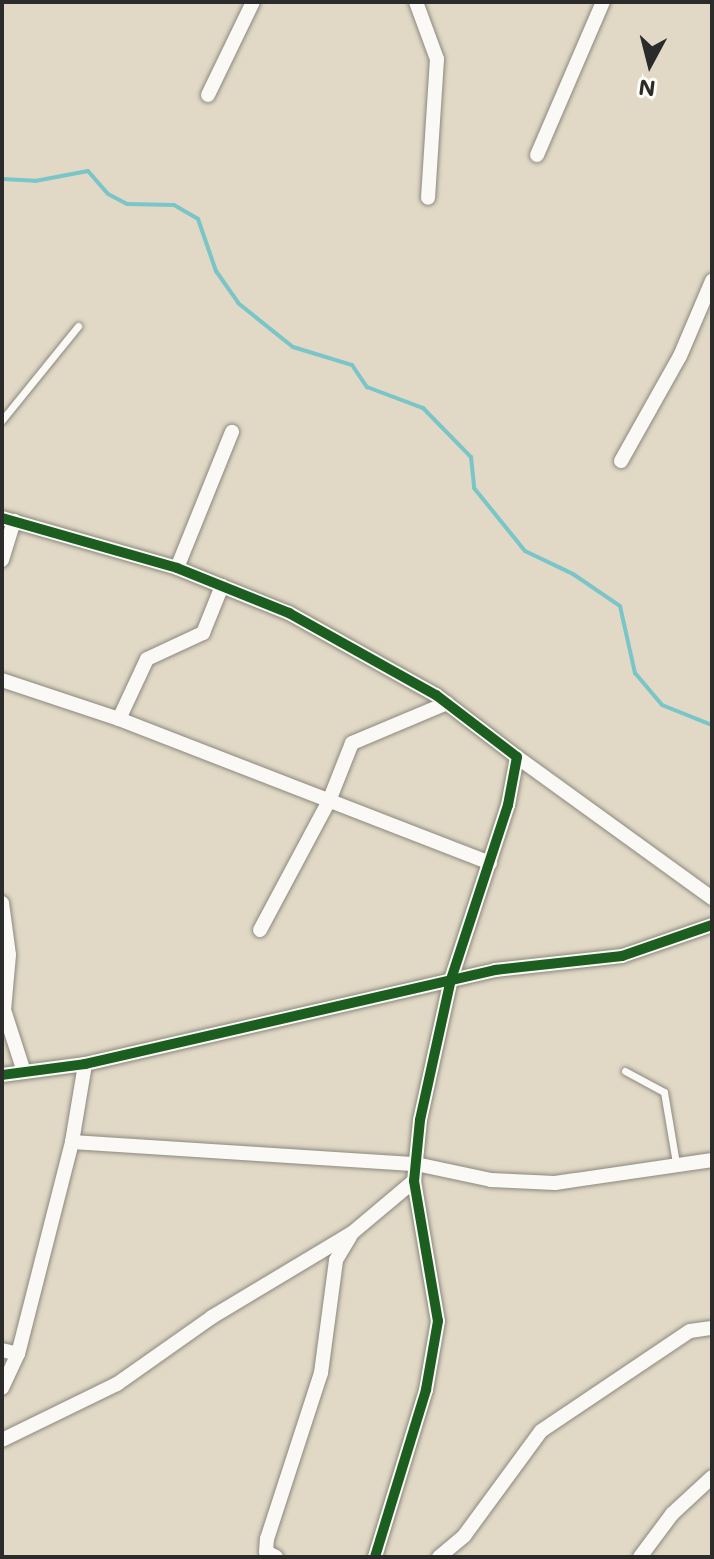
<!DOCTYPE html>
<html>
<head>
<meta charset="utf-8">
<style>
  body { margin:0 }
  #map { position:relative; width:714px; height:1559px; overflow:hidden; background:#e1d9c6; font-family:Mali,sans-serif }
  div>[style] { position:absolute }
  .stream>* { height:4px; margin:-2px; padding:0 2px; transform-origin:2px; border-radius:2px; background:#7ac5c7 }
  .roads { filter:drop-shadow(0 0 2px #8c887e) drop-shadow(0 0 2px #8c887e) }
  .lane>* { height:7px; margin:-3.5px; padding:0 3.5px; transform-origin:3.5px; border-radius:3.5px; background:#faf9f6 }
  .street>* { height:14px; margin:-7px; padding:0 7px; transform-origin:7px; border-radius:7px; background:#faf9f6 }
  .cycleway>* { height:10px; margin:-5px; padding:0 5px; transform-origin:5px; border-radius:5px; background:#1b5e20 }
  span { translate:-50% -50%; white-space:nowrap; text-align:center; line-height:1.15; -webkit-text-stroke:7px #fdfcf7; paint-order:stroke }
  .frame { position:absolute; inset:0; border:4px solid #2b2b2b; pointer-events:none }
  .north { position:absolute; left:610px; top:24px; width:80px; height:80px; -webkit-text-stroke:6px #fdfcf7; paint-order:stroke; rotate:187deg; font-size:22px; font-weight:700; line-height:32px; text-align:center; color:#2b2b2b }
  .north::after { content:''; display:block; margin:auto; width:28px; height:36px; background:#2b2b2b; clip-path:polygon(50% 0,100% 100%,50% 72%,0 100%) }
</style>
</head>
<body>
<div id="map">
  <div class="stream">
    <i style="left:2px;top:179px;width:33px;rotate:3deg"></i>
    <i style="left:35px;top:181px;width:54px;rotate:-10.7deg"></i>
    <i style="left:88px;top:171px;width:30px;rotate:49deg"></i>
    <i style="left:108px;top:194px;width:21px;rotate:28deg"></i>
    <i style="left:127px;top:204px;width:47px;rotate:1.2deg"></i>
    <i style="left:174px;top:205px;width:28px;rotate:30deg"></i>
    <i style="left:198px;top:219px;width:55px;rotate:70.9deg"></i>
    <i style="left:216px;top:271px;width:39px;rotate:55deg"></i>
    <i style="left:238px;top:303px;width:70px;rotate:38.7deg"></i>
    <i style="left:293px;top:347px;width:62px;rotate:17deg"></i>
    <i style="left:352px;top:365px;width:27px;rotate:56deg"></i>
    <i style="left:367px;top:387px;width:60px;rotate:20.6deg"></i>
    <i style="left:423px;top:408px;width:69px;rotate:45.6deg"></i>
    <i style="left:471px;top:457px;width:31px;rotate:84deg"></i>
    <i style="left:474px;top:488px;width:81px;rotate:51deg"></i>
    <i style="left:525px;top:551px;width:53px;rotate:25.6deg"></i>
    <i style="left:573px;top:574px;width:57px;rotate:34.2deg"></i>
    <i style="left:620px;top:606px;width:69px;rotate:77.4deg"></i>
    <i style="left:635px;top:673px;width:42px;rotate:49.8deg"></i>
    <i style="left:662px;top:705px;width:54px;rotate:21.8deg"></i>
  </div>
  <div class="roads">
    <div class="lane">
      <i style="left:2px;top:420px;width:121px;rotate:-51deg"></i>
      <i style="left:625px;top:1071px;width:44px;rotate:28.3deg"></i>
      <i style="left:664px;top:1092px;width:72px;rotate:80.4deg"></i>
    </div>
    <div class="street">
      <i style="left:416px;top:2px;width:61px;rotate:69.8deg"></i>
      <i style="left:437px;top:59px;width:139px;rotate:93.7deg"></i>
      <i style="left:208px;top:95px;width:103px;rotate:-64.2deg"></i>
      <i style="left:537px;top:155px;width:167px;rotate:-66.7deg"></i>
      <i style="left:621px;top:461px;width:120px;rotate:-60.7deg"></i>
      <i style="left:680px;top:356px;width:82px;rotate:-66.9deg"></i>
      <i style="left:2px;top:518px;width:182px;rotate:15.9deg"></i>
      <i style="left:177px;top:568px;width:121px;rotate:21.9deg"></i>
      <i style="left:289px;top:613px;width:168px;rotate:29.2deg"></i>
      <i style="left:436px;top:695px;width:102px;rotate:37.4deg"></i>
      <i style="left:517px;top:757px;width:49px;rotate:100.6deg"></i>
      <i style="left:508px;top:805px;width:183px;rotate:108.1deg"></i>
      <i style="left:451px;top:979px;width:144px;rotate:102.4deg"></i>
      <i style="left:420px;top:1120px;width:61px;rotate:95.6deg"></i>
      <i style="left:414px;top:1181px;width:142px;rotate:80.3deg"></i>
      <i style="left:438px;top:1321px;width:70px;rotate:99.9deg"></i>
      <i style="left:426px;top:1390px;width:175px;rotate:107deg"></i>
      <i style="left:2px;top:560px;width:41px;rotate:-72.9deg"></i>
      <i style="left:177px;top:568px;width:147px;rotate:-68deg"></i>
      <i style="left:2px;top:680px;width:123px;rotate:18.4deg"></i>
      <i style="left:119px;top:719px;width:398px;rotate:21.2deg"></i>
      <i style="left:119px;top:719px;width:66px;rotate:-65deg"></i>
      <i style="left:147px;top:659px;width:62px;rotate:-24.9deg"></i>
      <i style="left:203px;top:633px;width:51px;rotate:-68deg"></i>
      <i style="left:517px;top:757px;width:241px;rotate:35.9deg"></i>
      <i style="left:2px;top:903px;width:52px;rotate:82.3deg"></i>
      <i style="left:9px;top:955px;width:55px;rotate:95.2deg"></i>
      <i style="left:4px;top:1010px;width:65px;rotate:72.1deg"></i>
      <i style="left:260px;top:930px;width:146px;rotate:-61.9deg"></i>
      <i style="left:329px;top:801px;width:62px;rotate:-68.4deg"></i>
      <i style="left:352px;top:743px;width:103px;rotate:-22.8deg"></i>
      <i style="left:2px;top:1075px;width:84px;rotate:-7.5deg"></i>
      <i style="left:85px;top:1064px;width:421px;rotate:-12.9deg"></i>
      <i style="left:495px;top:970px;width:128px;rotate:-6.3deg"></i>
      <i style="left:622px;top:956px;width:95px;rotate:-19deg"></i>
      <i style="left:72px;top:1142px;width:345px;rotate:3.7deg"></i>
      <i style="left:416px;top:1164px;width:77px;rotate:12deg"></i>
      <i style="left:491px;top:1180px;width:64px;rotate:2.7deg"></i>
      <i style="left:555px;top:1183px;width:159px;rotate:-8.3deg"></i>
      <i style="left:2px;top:1350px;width:16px;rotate:14deg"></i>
      <i style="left:2px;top:1388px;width:38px;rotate:-65deg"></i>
      <i style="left:18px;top:1354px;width:219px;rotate:-75.7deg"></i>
      <i style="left:72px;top:1142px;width:79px;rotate:-80.5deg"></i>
      <i style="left:2px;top:1440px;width:128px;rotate:-26deg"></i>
      <i style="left:117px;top:1384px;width:116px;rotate:-35.2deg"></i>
      <i style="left:212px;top:1317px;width:163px;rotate:-31deg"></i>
      <i style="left:352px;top:1233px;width:81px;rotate:-40deg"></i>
      <i style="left:276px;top:1557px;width:11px;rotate:-153deg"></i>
      <i style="left:266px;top:1552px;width:13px;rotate:-86deg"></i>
      <i style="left:267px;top:1539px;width:175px;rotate:-72deg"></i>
      <i style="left:321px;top:1373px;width:114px;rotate:-82.4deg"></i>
      <i style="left:336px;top:1260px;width:27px;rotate:-59deg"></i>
      <i style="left:439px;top:1557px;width:33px;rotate:-40deg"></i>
      <i style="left:464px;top:1536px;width:130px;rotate:-53.7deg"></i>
      <i style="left:541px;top:1431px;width:179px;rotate:-33.9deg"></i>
      <i style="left:690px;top:1331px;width:22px;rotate:-8deg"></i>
      <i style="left:640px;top:1557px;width:54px;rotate:-53.3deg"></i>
      <i style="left:672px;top:1514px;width:54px;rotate:-42.8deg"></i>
    </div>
  </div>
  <div class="cycleway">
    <i style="left:2px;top:518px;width:182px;rotate:15.9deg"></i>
    <i style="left:177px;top:568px;width:121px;rotate:21.9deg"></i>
    <i style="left:289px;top:613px;width:168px;rotate:29.2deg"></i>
    <i style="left:436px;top:695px;width:102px;rotate:37.4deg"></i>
    <i style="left:517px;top:757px;width:49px;rotate:100.6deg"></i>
    <i style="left:508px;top:805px;width:183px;rotate:108.1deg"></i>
    <i style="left:451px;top:979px;width:144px;rotate:102.4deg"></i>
    <i style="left:420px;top:1120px;width:61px;rotate:95.6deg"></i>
    <i style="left:414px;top:1181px;width:142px;rotate:80.3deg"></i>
    <i style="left:438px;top:1321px;width:70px;rotate:99.9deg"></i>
    <i style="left:426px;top:1390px;width:175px;rotate:107deg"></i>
    <i style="left:2px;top:1075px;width:84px;rotate:-7.5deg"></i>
    <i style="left:85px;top:1064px;width:421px;rotate:-12.9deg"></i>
    <i style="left:495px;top:970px;width:128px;rotate:-6.3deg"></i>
    <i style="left:622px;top:956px;width:95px;rotate:-19deg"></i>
  </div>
  <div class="frame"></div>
  <div class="north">N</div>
</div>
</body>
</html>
